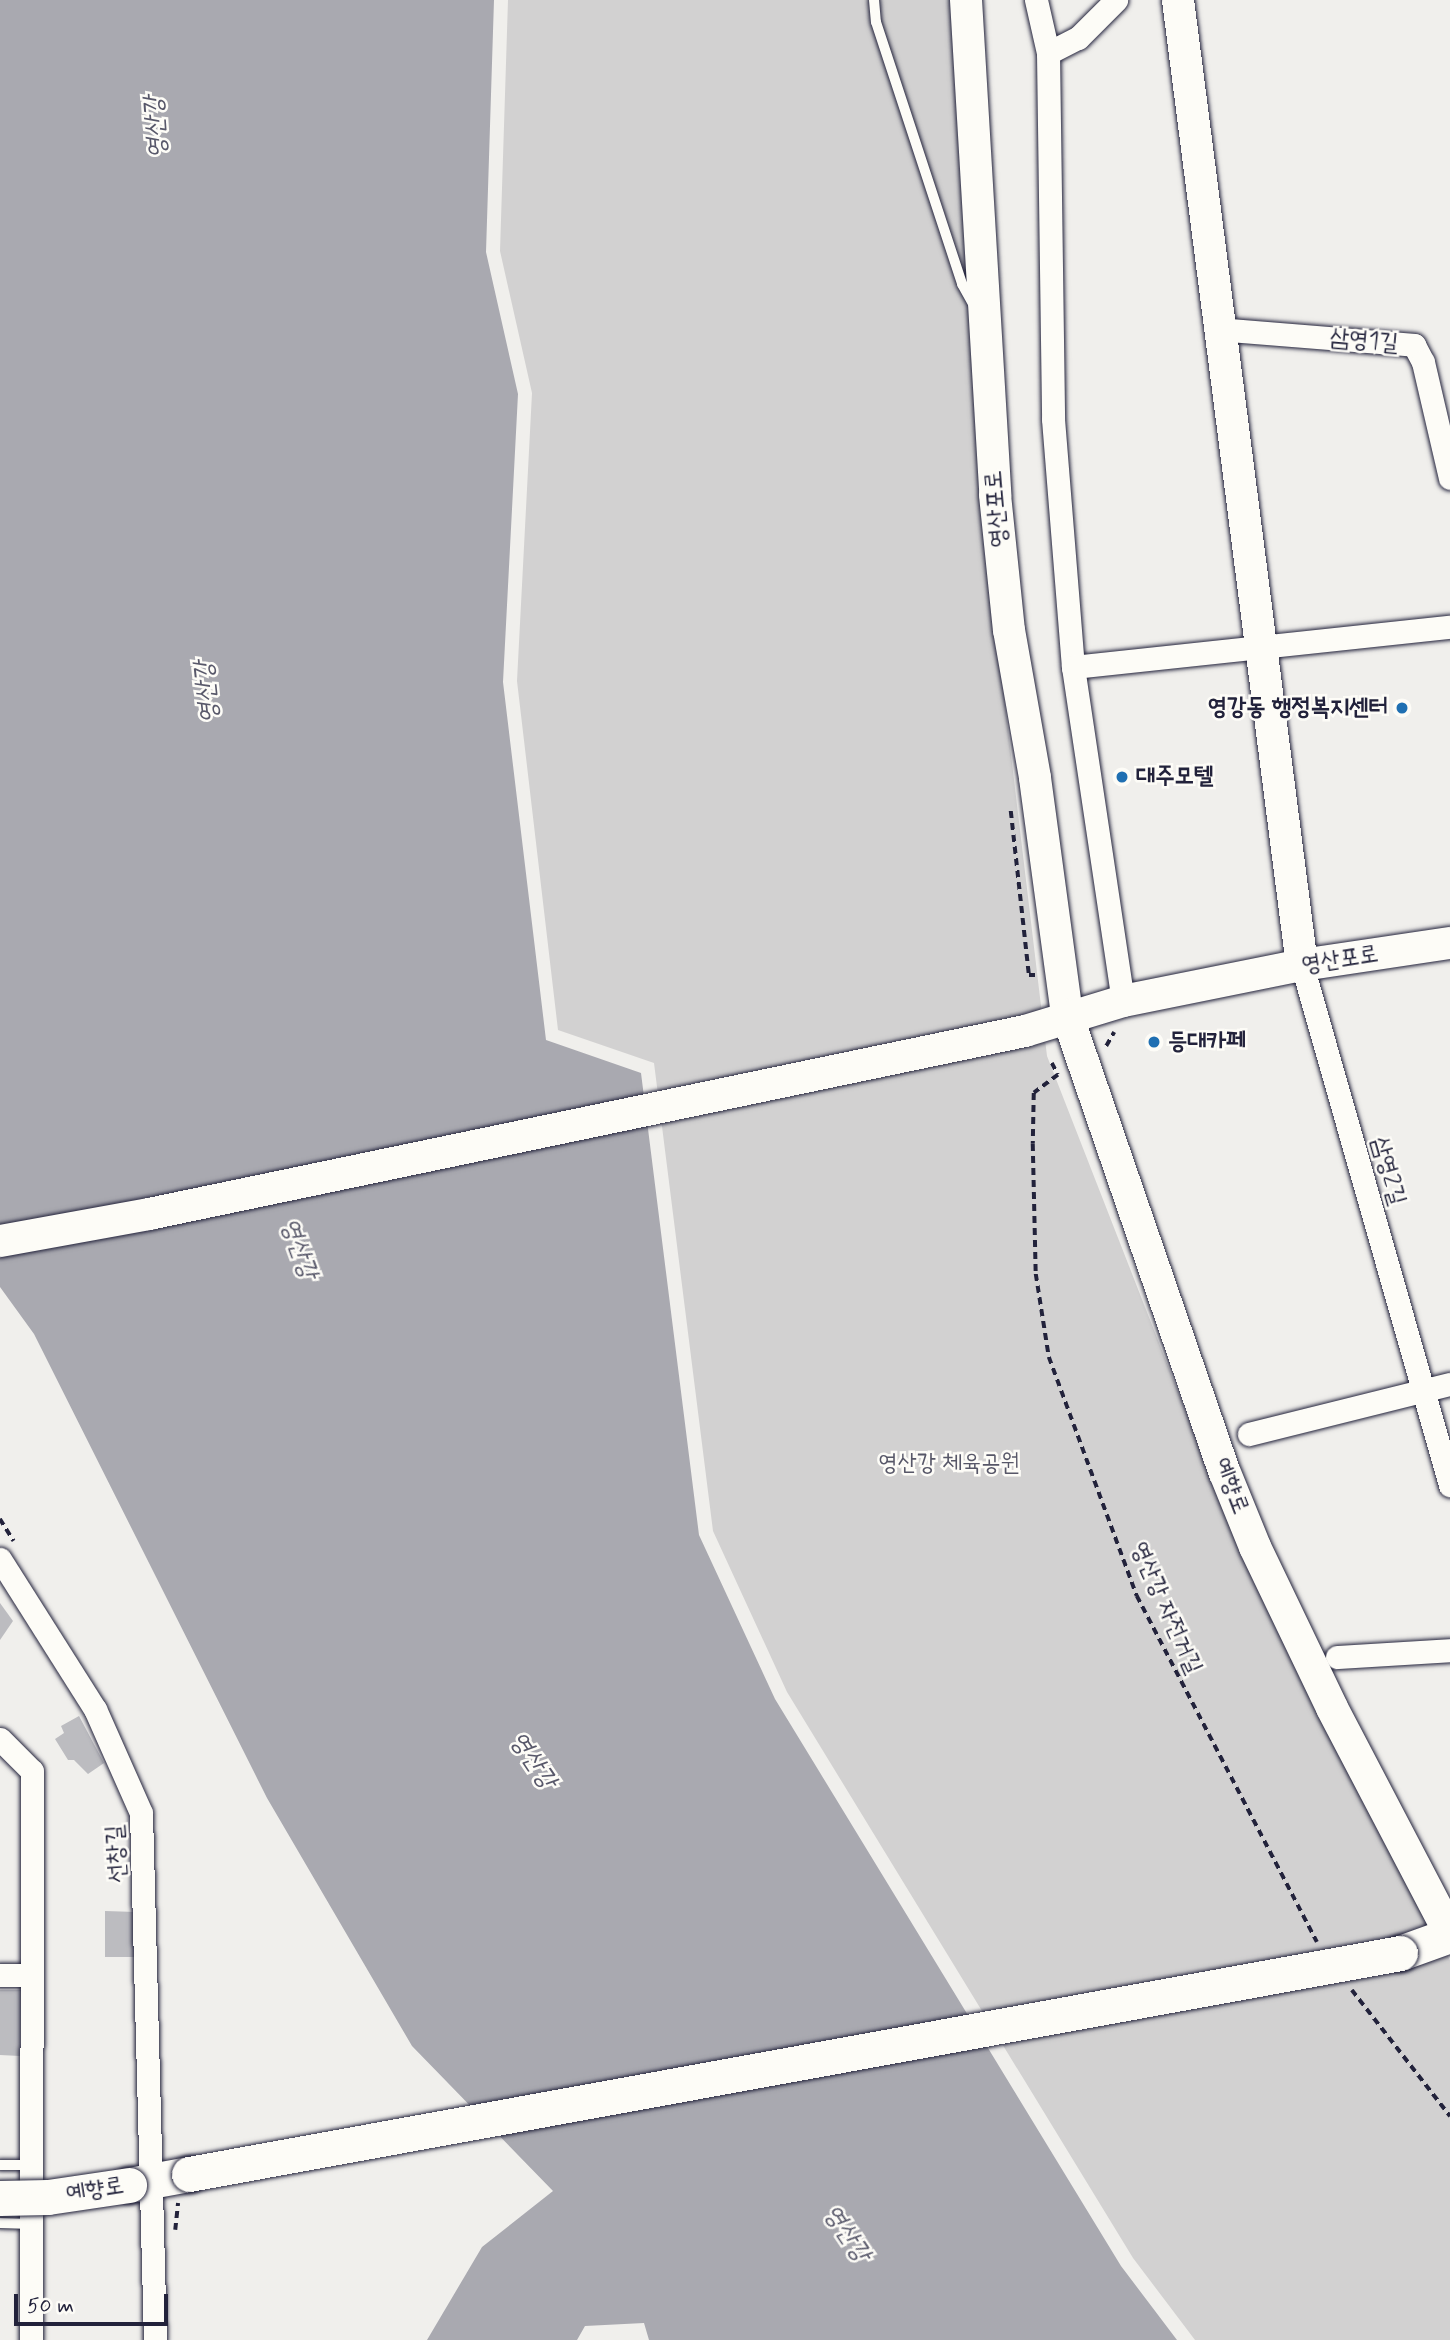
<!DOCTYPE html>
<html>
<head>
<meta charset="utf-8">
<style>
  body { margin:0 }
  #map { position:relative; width:1450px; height:2340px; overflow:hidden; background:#f0efec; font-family:Mynerve,"Poor Story",sans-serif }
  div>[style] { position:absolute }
  .green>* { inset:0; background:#d2d1d1 }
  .water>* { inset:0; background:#a9a9b0 }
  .building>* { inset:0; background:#bcbcc0 }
  .path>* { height:3.5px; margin-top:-1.75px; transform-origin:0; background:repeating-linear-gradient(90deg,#22223b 0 7px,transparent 0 12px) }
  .roads { filter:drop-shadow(0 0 2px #22223b) drop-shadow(0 0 2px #22223b) }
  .lane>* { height:10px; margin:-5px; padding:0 5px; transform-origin:5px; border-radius:5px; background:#fdfcf7 }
  .street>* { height:23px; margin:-11.5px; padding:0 11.5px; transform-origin:11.5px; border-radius:11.5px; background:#fdfcf7 }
  .secondary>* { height:32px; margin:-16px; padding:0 16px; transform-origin:16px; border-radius:16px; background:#fdfcf7 }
  .primary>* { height:35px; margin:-17.5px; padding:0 17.5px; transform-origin:17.5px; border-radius:17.5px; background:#fdfcf7 }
  .bridges { filter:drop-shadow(0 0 2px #22223b) drop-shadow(0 0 2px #22223b) }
  .primary-bridge>* { height:35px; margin:-17.5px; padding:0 17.5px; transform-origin:17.5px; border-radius:17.5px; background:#fdfcf7 }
  .dots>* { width:19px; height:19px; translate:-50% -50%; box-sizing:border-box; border:4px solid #fdfcf7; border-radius:50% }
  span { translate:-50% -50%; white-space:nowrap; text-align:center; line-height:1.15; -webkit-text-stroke:5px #fdfcf7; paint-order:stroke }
  .street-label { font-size:24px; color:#22223b }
  .poi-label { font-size:24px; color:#22223b; font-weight:700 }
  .right { translate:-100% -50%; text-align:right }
  .left { translate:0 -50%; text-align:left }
  .park-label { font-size:24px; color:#575768 }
  .water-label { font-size:26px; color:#58586a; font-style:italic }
  .scale { position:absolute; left:14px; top:2294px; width:154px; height:32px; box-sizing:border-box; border:4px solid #22223b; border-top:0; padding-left:9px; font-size:21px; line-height:24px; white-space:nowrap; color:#22223b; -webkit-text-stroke:5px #fdfcf7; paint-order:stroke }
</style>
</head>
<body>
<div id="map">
  <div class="green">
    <i style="clip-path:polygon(508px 0,952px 0,1001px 671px,1047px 1056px,1241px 1553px,1318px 1715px,1450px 1960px,1450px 2340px,1195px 2340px,1133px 2258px,787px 1692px,713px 1531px,654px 1063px,558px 1030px,517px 681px,532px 393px,500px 251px)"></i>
  </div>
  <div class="water">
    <i style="clip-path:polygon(0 0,494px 0,486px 252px,518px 394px,503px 682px,546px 1040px,641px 1073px,699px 1535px,775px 1699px,1121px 2266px,1177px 2340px,649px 2340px,644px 2323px,585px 2326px,577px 2340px,427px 2340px,482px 2247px,553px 2191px,412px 2046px,267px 1798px,34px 1334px,0 1287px)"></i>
  </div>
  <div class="building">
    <i style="clip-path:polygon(0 1603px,13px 1621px,0 1640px)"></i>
    <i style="clip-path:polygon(79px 1716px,104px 1763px,88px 1774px,74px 1760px,68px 1760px,55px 1739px,64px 1733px,61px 1726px)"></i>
    <i style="clip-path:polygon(105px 1911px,136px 1912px,135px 1957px,105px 1957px)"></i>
    <i style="clip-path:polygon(0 1990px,21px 1990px,20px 2056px,0 2055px)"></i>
  </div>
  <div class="path">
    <i style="left:1011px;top:811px;width:165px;rotate:83.7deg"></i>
    <i style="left:1029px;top:975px;width:6px"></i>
    <i style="left:1106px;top:1046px;width:16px;rotate:-60deg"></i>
    <i style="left:1052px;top:1063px;width:13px;rotate:63deg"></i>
    <i style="left:1058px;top:1075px;width:30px;rotate:143deg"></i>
    <i style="left:1034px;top:1093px;width:51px;rotate:91.1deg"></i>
    <i style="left:1033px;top:1144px;width:130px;rotate:88.7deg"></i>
    <i style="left:1036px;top:1274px;width:84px;rotate:81.1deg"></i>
    <i style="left:1049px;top:1357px;width:255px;rotate:69.8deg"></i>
    <i style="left:1137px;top:1596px;width:390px;rotate:62.5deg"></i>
    <i style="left:0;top:1519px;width:26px;rotate:58deg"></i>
    <i style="left:1352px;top:1990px;width:160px;rotate:52.1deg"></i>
    <i style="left:175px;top:2230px;width:27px;rotate:-84deg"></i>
  </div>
  <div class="roads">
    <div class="lane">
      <i style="left:874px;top:0;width:22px;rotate:85deg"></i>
      <i style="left:876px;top:22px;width:276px;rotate:71.8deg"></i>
      <i style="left:962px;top:284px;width:25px;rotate:61deg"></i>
      <i style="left:0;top:2165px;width:33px"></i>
      <i style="left:0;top:2223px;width:32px;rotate:2deg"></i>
    </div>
    <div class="street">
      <i style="left:1036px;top:0;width:54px;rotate:77.2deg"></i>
      <i style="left:1048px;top:53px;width:366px;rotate:89.2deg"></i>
      <i style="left:1053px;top:419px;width:249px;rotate:85.4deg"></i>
      <i style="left:1073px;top:667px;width:338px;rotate:81.5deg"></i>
      <i style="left:1048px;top:53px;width:34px;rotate:-27deg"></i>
      <i style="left:1078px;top:38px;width:54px;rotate:-45deg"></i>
      <i style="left:1217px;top:329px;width:198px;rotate:4.6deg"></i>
      <i style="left:1414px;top:345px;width:19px;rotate:62deg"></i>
      <i style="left:1423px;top:362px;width:119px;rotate:76.9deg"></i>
      <i style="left:1073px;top:667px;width:379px;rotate:-6.1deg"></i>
      <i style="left:1302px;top:965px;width:541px;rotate:74.11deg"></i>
      <i style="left:1249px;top:1434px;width:207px;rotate:-14deg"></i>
      <i style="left:0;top:1559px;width:178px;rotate:57.7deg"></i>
      <i style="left:95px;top:1709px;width:114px;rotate:66.1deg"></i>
      <i style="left:141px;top:1813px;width:527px;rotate:88.48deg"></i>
      <i style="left:1337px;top:1657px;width:113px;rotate:-3.5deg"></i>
      <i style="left:0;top:1739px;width:45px;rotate:45deg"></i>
      <i style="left:32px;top:1771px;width:569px;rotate:90.1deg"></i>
      <i style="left:0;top:1975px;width:31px"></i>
    </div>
    <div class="secondary">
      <i style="left:966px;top:0;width:496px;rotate:86.6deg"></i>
      <i style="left:995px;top:495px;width:136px;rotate:84.1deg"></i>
      <i style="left:1009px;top:630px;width:150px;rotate:80deg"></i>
      <i style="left:1035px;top:778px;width:239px;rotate:82.3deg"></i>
      <i style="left:1067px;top:1015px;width:484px;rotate:71deg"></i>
      <i style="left:1225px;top:1473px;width:80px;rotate:67.9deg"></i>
      <i style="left:1255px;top:1547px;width:178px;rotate:64.4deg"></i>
      <i style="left:1332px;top:1708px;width:255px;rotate:62.4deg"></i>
      <i style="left:1178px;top:0;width:973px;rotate:82.68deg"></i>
      <i style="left:0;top:1241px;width:151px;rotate:-10.3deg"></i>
      <i style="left:149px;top:1214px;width:895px;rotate:-11.8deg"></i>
      <i style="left:1025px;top:1031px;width:102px;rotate:-17deg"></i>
      <i style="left:1123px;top:1001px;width:183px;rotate:-11.4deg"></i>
      <i style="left:1302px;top:965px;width:150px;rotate:-8.5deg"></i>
    </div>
    <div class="primary">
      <i style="left:1400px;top:1953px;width:53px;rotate:-19.8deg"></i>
      <i style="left:129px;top:2185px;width:61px;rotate:-10.4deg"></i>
    </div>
  </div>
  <div class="bridges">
    <div class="primary-bridge">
      <i style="left:189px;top:2174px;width:1231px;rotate:-10.34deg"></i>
      <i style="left:0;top:2198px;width:48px;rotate:-1.2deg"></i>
      <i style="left:48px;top:2197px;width:82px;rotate:-8.4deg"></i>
    </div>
  </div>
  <div class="dots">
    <i style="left:1402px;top:708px;background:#1f6fb2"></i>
    <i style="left:1122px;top:777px;background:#1f6fb2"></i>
    <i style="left:1154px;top:1042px;background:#1f6fb2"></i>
  </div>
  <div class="street-label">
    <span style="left:1364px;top:341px;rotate:5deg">삼영1길</span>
    <span style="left:997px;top:509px;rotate:-95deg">영산포로</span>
    <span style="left:1340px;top:960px;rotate:-9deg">영산포로</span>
    <span style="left:1388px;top:1171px;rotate:74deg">삼영2길</span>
    <span style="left:1231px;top:1486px;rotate:69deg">예향로</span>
    <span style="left:1166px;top:1608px;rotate:66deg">영산강 자전거길</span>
    <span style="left:117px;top:1854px;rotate:-94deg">선창길</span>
    <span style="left:95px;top:2190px;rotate:-9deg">예향로</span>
  </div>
  <div class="poi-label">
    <span class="right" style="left:1388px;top:708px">영강동 행정복지센터</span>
    <span class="left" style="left:1136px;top:777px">대주모텔</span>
    <span class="left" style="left:1168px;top:1042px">등대카페</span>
  </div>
  <div class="park-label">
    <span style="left:949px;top:1464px">영산강 체육공원</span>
  </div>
  <div class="water-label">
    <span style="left:157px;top:127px;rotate:-94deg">영산강</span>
    <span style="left:208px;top:692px;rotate:-96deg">영산강</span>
    <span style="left:298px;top:1249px;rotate:70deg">영산강</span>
    <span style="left:532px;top:1761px;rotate:56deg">영산강</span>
    <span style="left:846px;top:2234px;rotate:56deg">영산강</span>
  </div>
  <div class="scale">50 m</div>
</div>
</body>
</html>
